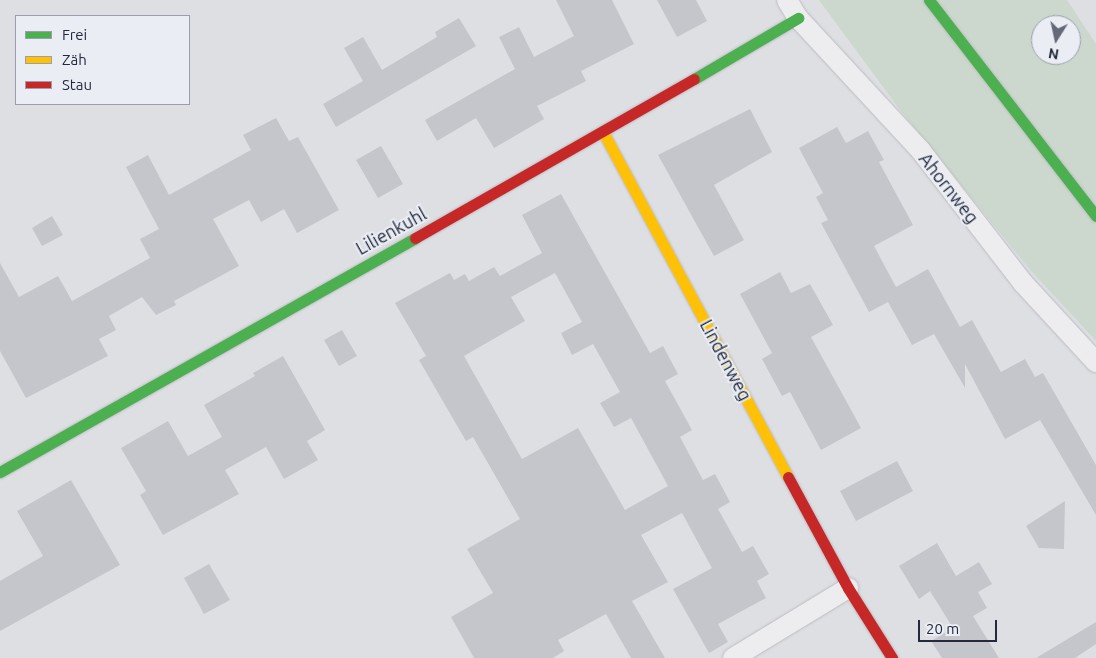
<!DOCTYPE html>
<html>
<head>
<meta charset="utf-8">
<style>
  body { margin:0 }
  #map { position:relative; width:1096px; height:658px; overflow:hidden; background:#dedfe3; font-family:Ubuntu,sans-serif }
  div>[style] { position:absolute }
  .green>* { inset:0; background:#ccd7cd }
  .building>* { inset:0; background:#c5c6cb }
  .roads { filter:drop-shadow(0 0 1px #bbbcc1) drop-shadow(0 0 1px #bbbcc1) }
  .street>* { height:20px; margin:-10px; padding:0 10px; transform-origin:10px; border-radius:10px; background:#ededf0 }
  .fast>* { height:11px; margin:-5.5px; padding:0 5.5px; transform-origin:5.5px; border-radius:5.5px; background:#4caf50 }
  .slow>* { height:11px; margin:-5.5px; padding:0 5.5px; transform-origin:5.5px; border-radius:5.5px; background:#ffc107 }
  .jam>* { height:11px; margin:-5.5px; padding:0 5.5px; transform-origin:5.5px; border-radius:5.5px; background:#c62828 }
  span { translate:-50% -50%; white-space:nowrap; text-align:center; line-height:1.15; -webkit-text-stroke:4px #eaedf4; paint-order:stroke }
  .street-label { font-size:18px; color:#242a3d }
  .legend { position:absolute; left:15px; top:15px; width:175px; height:90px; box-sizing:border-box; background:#eaedf4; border:1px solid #9b9fab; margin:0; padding:6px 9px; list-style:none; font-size:15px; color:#242a3d }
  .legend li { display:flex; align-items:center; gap:10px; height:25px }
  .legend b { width:25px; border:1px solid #9b9fab }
  .north { position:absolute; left:1031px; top:15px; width:50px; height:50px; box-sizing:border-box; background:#eaedf4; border:1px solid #9b9fab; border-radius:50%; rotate:190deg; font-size:14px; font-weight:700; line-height:20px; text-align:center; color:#242a3d }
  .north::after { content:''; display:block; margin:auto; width:18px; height:22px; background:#656977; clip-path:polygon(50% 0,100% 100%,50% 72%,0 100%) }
  .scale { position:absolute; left:918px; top:620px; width:79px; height:22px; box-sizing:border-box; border:2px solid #242a3d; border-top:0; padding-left:6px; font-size:15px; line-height:18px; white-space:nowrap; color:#242a3d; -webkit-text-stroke:4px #eaedf4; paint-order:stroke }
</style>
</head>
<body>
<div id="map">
  <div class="green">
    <i style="clip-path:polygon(evenodd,819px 0,1067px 0,1096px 44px,1096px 341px,1031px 271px,900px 110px,819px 0,1041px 25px,1071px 25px,1071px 55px,1041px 55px,1041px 25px)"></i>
  </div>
  <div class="building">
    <i style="clip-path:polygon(556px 0,612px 0,634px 44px,581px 71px,586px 81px,537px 106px,544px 119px,494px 148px,476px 118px,437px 141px,425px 120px,515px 69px,499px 37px,519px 27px,534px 57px,574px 36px)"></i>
    <i style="clip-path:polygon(657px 0,696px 0,707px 21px,677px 37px)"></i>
    <i style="clip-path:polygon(459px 18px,476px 46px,336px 127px,323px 104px,363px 81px,344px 48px,363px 37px,382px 70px,437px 37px,435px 32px)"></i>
    <i style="clip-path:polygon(750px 109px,772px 152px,714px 185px,744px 240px,714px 256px,658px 155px)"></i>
    <i style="clip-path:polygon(276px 118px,289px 141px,298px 137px,339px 210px,297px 233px,284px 209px,261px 222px,249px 200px,213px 219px,239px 266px,174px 301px,176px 305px,156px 315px,142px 297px,109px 316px,116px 330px,99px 339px,108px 356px,26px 398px,0 351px,0 263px,19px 297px,58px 276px,72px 301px,150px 258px,140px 239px,159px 229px,126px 167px,148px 155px,169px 195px,251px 150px,243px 135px)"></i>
    <i style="clip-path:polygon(837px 127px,846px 143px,868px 131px,884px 160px,879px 162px,913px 225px,874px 246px,896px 287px,928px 269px,960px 327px,972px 320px,1001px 372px,1025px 359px,1035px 377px,1043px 373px,1096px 465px,1096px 515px,1040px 420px,1005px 439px,965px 364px,965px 388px,934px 334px,912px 345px,888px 302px,869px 312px,821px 223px,828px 220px,816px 197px,823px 193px,799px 148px)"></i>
    <i style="clip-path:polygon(381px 146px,403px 184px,378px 198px,356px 160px)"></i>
    <i style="clip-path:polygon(evenodd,561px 194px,650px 353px,663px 346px,678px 374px,665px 381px,692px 430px,680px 437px,703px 480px,715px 474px,730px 502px,718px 509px,742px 552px,753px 546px,769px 574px,757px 581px,766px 598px,718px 624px,728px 642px,709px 653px,673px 589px,712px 568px,682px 513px,641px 535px,668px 582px,632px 601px,665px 658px,631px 658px,606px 614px,558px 640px,564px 651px,553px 658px,474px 658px,451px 617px,493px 593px,467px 549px,520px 519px,473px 437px,466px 441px,419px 360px,426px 356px,395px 303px,450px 273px,454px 280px,465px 274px,469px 281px,494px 267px,500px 276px,542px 253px,522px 215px,561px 194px,555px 273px,582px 322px,561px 333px,572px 355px,593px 344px,620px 392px,600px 403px,614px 427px,631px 418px,668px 486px,625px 510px,578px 428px,522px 459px,464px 356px,525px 321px,511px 297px,555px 273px)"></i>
    <i style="clip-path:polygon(52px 216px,63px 235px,42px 246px,32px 228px)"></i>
    <i style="clip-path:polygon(780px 272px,791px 293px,810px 284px,833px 325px,811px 337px,861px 428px,821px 450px,790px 392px,782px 396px,762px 359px,772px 353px,740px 294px)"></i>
    <i style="clip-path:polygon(342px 330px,357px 356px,339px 366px,324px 340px)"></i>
    <i style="clip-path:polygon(283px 356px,325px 430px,307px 441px,318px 460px,284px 479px,266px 447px,225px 470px,239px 494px,163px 535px,140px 495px,146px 491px,121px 448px,168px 421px,188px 456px,222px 437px,204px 405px,255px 376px,253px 373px)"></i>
    <i style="clip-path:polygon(897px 461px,913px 491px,856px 521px,840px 491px)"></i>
    <i style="clip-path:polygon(71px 480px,120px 565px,0 631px,0 581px,43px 556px,17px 511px)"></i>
    <i style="clip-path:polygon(1065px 501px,1064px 549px,1039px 548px,1026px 526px)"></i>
    <i style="clip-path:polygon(937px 543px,956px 576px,979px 562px,992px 584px,978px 592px,987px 608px,973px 616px,999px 658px,942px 658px,931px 641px,953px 628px,930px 591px,919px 599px,899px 566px)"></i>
    <i style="clip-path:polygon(209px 564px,230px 600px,204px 614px,184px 578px)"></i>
    <i style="clip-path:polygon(1096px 622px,1096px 644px,1075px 658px,1036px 658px)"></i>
  </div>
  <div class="roads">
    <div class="street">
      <i style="left:787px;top:0;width:21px;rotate:59deg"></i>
      <i style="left:798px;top:18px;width:181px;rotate:47.2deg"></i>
      <i style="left:921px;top:151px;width:167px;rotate:52.3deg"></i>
      <i style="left:1023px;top:283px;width:108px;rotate:47.3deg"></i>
      <i style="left:733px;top:658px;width:135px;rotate:-31.3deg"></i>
    </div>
    <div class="fast">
      <i style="left:929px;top:0;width:273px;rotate:52.3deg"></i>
      <i style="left:694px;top:79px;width:121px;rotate:-30.4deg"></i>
      <i style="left:0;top:472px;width:476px;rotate:-29.4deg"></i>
    </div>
    <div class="slow">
      <i style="left:603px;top:132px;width:391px;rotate:61.8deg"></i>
    </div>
    <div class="jam">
      <i style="left:415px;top:238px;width:321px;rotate:-29.7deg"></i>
      <i style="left:788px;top:477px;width:126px;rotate:61.6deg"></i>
      <i style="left:848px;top:588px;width:83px;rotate:57.8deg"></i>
    </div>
  </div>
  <div class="street-label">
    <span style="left:949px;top:188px;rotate:52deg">Ahornweg</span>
    <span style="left:391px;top:231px;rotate:-29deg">Lilienkuhl</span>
    <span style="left:726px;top:360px;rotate:62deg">Lindenweg</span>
  </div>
  <ul class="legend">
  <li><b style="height:6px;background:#4caf50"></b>Frei</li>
  <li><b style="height:6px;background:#ffc107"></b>Zäh</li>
  <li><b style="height:6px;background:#c62828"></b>Stau</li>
  </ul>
  <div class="north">N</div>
  <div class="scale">20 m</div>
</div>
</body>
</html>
